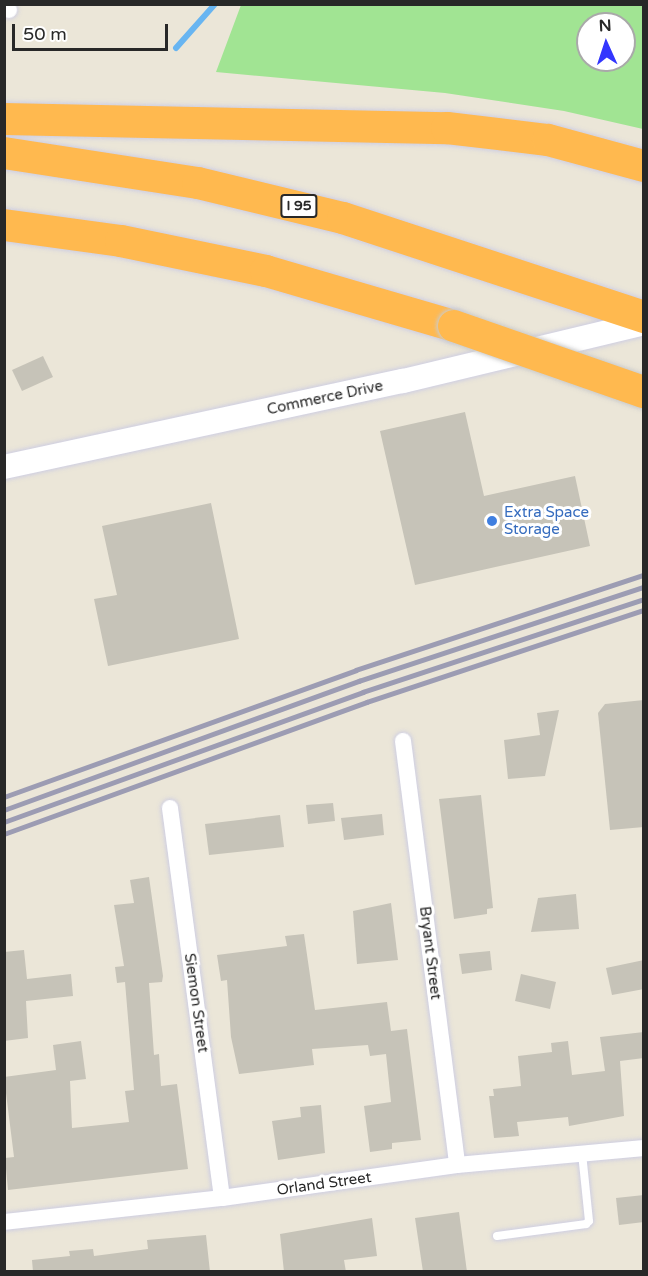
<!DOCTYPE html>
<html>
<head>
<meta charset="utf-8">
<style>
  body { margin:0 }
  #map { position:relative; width:648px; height:1276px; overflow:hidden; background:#ebe6d8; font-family:"Varela Round",sans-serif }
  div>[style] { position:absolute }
  .green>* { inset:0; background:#a1e493 }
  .stream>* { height:6px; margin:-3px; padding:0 3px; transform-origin:3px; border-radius:3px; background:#68b5f1 }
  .building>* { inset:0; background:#c6c3b8 }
  .roads { filter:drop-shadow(0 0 2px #cecee2) drop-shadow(0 0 2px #cecee2) }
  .service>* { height:8px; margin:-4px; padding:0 4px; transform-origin:4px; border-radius:4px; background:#fff }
  .minor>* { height:16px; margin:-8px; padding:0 8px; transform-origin:8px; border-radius:8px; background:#fff }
  .secondary>* { height:24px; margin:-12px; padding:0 12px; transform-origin:12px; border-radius:12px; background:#fff }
  .motorway>* { height:32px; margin:-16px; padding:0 16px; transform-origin:16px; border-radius:16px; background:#ffb94f }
  .rail>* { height:4.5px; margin:-2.25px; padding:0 2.25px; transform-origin:2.25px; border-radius:2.25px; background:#9c9cb3 }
  .bridges { filter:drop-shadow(0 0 2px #cbcbcb) drop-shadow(0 0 2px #cbcbcb) }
  .motorway-bridge>* { height:32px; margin:-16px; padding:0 16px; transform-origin:16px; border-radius:16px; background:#ffb94f }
  .dots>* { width:16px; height:16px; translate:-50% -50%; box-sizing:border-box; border:3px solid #fff; border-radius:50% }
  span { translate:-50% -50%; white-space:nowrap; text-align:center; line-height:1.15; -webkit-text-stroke:6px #fff; paint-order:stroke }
  .shield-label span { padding:2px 4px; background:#fff; border:2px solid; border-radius:4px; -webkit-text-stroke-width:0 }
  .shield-label { font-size:14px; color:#282828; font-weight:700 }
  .street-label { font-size:15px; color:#282828 }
  .shop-label { font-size:15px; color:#366cbe }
  .left { translate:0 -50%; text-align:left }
  .frame { position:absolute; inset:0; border:6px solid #282828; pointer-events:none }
  .north { position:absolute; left:576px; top:12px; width:60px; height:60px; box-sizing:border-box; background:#fff; border:2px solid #a9a9a9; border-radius:50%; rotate:357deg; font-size:16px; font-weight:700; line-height:24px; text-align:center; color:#282828 }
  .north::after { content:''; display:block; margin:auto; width:21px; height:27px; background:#3336fe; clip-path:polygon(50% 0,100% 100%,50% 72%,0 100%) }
  .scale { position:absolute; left:12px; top:24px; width:156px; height:27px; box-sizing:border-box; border:3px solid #282828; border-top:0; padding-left:8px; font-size:18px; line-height:21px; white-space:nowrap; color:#282828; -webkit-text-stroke:4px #fff; paint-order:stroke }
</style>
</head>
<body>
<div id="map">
  <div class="green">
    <i style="clip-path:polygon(evenodd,241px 5px,643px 5px,643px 129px,564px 111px,445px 93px,216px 72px,241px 5px,588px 24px,624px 24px,624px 60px,588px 60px,588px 24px)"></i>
  </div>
  <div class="stream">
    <i style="left:176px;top:48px;width:59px;rotate:-48.4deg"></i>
  </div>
  <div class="building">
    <i style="clip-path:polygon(43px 356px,53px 377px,22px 391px,12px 370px)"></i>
    <i style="clip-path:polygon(465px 412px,484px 496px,575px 476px,590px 546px,415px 585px,380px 431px)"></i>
    <i style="clip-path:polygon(211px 503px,239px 639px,108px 666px,94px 599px,117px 595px,102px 526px)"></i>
    <i style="clip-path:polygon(644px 700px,644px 827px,610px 830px,598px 713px,605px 704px)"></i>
    <i style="clip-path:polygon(559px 710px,545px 776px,508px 779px,504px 740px,540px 735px,537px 713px)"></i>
    <i style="clip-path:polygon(481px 795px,493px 908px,487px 909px,487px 914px,454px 919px,439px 799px)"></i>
    <i style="clip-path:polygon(333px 803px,335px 821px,308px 824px,306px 805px)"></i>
    <i style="clip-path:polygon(382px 814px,384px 835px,344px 840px,341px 818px)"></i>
    <i style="clip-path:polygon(280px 815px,284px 847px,209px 855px,205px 824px)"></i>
    <i style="clip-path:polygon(149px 877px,163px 976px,162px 982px,149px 983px,154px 1055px,159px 1054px,161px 1086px,177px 1084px,188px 1169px,8px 1190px,5px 1158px,14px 1157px,4px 1077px,56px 1070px,53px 1045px,81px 1041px,86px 1079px,70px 1081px,72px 1128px,129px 1122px,125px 1091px,134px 1090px,125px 982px,117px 983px,115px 967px,124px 966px,114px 905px,134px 903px,130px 880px)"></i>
    <i style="clip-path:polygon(576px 894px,579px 929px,531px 932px,538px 898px)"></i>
    <i style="clip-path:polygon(391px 903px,398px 960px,357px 964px,353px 911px)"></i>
    <i style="clip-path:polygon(304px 934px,315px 1010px,387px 1002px,391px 1031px,407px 1029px,421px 1140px,392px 1143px,392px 1149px,370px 1152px,364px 1106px,391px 1102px,386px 1054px,370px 1056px,368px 1045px,312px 1049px,314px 1065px,239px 1074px,231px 1037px,227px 980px,221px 981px,217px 955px,287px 946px,285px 936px)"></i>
    <i style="clip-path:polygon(24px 950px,27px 979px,71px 974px,73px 996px,26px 1001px,28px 1038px,4px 1041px,4px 952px)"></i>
    <i style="clip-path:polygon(490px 951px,492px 970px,462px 974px,459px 954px)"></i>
    <i style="clip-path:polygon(644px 960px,644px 989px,612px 995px,606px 968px)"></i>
    <i style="clip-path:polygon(521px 974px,556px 982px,550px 1009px,515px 1001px)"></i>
    <i style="clip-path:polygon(644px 1032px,644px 1058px,620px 1061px,624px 1116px,569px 1126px,568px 1117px,517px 1122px,519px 1136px,494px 1138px,489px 1096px,494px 1096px,493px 1089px,521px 1086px,518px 1056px,552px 1052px,551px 1043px,568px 1041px,572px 1075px,605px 1071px,600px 1037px)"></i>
    <i style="clip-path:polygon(321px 1105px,325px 1153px,278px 1160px,272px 1121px,301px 1117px,300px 1107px)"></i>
    <i style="clip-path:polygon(644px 1195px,644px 1222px,619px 1225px,616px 1198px)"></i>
    <i style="clip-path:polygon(459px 1212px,467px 1272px,423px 1272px,415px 1218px)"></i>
    <i style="clip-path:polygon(372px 1218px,377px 1256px,344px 1260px,346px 1272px,284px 1272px,280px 1234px)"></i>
    <i style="clip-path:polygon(206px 1235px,210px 1272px,33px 1272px,32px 1260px,70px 1256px,69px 1251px,93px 1249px,94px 1256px,148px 1249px,147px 1240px)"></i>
  </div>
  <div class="roads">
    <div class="service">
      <i style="left:497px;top:1236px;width:90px;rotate:-7.7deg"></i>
      <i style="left:586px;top:1224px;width:4px;rotate:-45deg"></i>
      <i style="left:589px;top:1221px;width:68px;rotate:-95.9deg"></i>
    </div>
    <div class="minor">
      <i style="left:4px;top:5px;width:7px;rotate:45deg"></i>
      <i style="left:403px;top:741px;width:427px;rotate:82.7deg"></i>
      <i style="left:170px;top:808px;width:393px;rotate:82.4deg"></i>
      <i style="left:4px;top:1222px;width:219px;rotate:-6.3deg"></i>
      <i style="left:222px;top:1198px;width:237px;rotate:-8deg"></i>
      <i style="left:457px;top:1165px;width:188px;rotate:-5.2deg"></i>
    </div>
    <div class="secondary">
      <i style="left:4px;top:467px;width:408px;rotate:-12.2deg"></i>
      <i style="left:403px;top:381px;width:248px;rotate:-13.5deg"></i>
    </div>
    <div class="motorway">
      <i style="left:4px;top:119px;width:443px;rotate:1.2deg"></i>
      <i style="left:447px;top:128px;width:102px;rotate:6.8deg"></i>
      <i style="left:548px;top:140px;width:99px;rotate:15.2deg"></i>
      <i style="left:4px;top:153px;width:196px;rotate:8.8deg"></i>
      <i style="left:198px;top:183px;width:149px;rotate:13.6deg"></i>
      <i style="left:343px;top:218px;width:317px;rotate:18.2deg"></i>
      <i style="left:4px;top:225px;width:118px;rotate:7.8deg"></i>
      <i style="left:121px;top:241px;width:148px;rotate:11.7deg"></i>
      <i style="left:266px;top:271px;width:196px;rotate:16.3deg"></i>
    </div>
  </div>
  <div class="rail">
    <i style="left:4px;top:797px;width:374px;rotate:-19.8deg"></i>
    <i style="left:356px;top:670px;width:303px;rotate:-18.3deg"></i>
    <i style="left:4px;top:810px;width:378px;rotate:-20deg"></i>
    <i style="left:359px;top:681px;width:300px;rotate:-18.3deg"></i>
    <i style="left:4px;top:822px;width:382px;rotate:-19.9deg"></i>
    <i style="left:363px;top:692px;width:296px;rotate:-18.3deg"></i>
    <i style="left:4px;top:834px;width:386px;rotate:-20deg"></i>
    <i style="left:367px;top:702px;width:292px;rotate:-18.4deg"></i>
  </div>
  <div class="bridges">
    <div class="motorway-bridge">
      <i style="left:454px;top:326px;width:201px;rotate:19.2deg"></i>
    </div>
  </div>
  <div class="dots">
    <i style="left:492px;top:521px;background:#3f7fe0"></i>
  </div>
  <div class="shield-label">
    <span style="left:299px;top:206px">I 95</span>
  </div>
  <div class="street-label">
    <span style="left:325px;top:398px;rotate:-12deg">Commerce Drive</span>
    <span style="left:430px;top:953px;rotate:83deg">Bryant Street</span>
    <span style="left:196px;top:1003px;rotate:82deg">Siemon Street</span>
    <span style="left:324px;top:1184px;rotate:-8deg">Orland Street</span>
  </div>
  <div class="shop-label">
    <span class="left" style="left:504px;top:521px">Extra Space<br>Storage</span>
  </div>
  <div class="frame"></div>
  <div class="north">N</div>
  <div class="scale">50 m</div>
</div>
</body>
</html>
